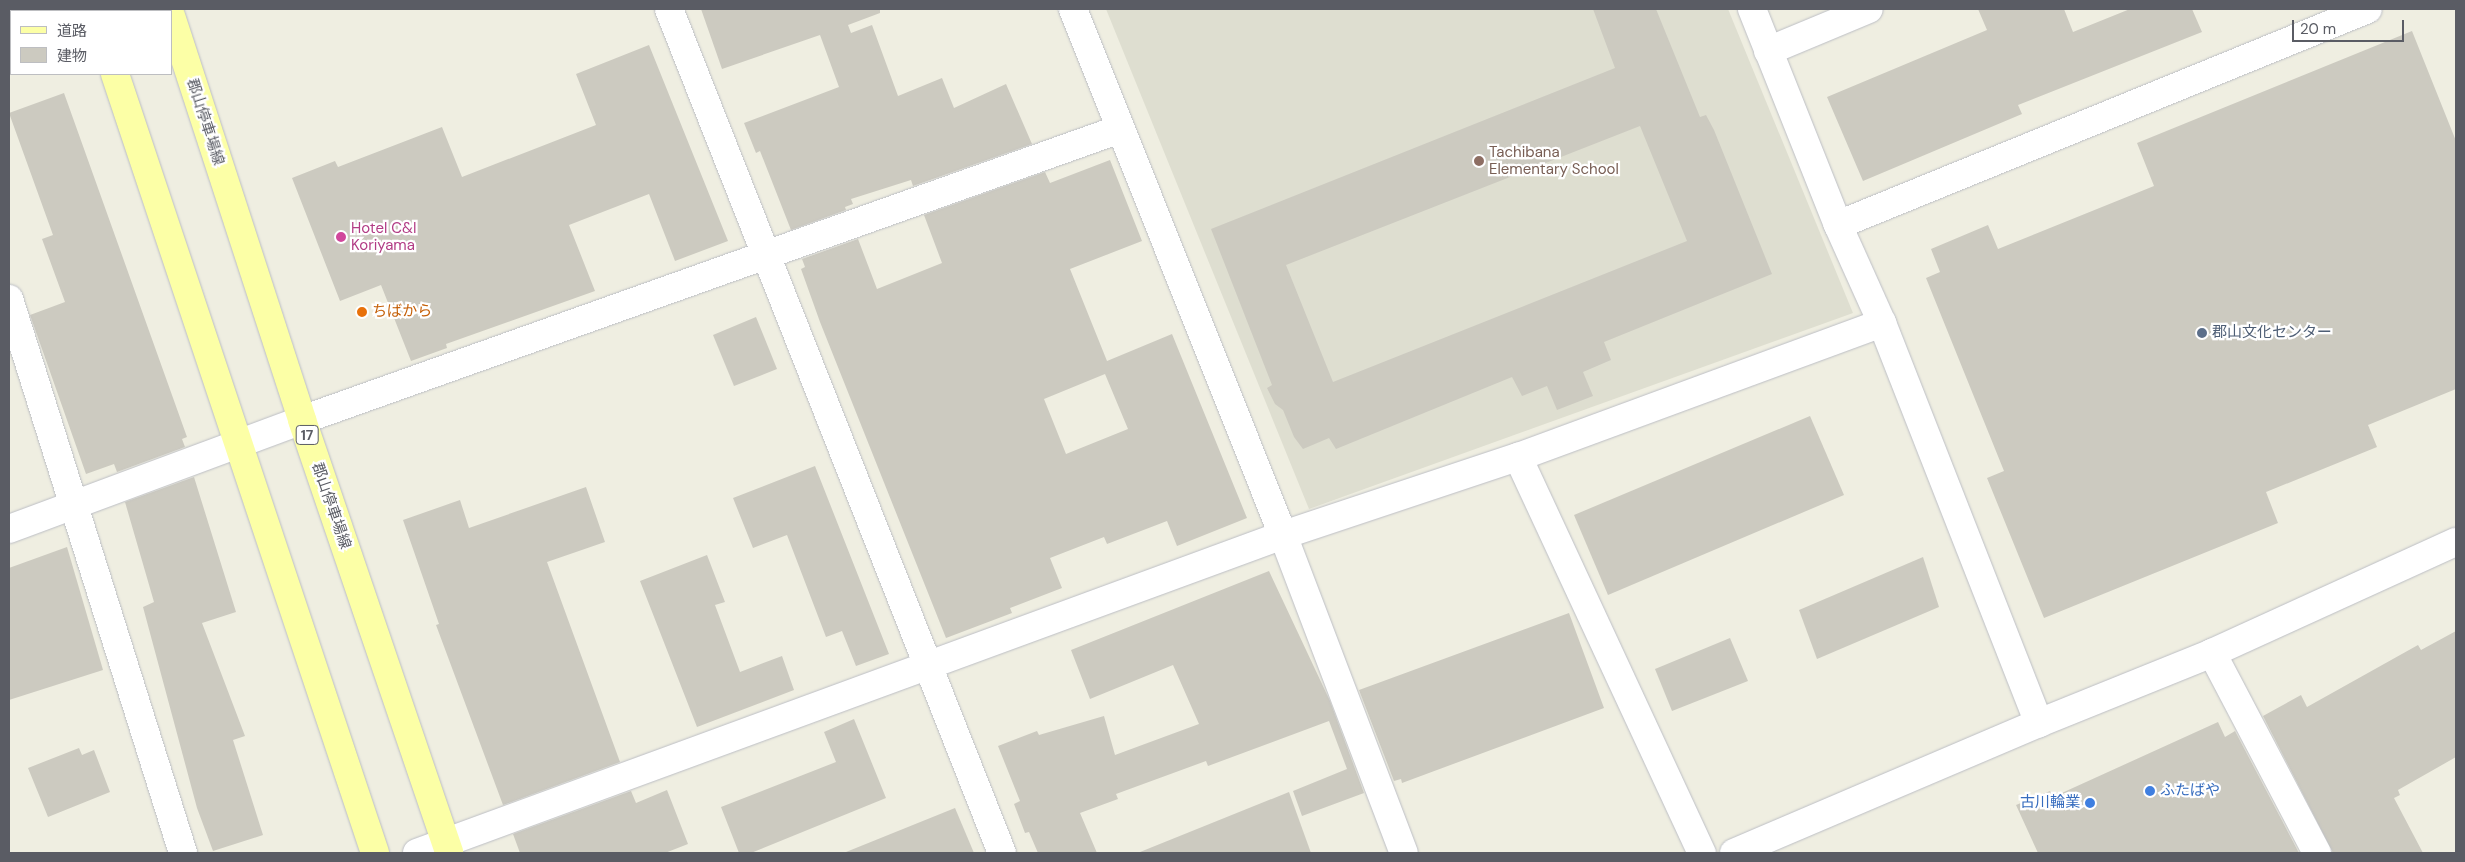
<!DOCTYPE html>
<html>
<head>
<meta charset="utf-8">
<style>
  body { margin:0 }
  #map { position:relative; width:2465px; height:862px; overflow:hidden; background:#efeee1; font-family:"DM Sans","Noto Sans JP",sans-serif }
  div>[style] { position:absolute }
  .education>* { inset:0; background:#deded0 }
  .building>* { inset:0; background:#cccac0 }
  .roads { filter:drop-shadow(0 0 1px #bcbec4) drop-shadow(0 0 1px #bcbec4) }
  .minor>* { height:28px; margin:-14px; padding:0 14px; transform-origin:14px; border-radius:14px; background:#fff }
  .major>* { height:28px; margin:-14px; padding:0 14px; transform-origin:14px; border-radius:14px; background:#fcffa6 }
  .dots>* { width:14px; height:14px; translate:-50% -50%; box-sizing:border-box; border:2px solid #fff; border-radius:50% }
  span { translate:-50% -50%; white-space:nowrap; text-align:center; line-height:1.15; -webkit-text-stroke:4.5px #fff; paint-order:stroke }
  .shield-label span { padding:1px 4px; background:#fff; border:1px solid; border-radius:4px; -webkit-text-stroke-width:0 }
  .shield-label { font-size:14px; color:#5a5c64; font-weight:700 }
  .street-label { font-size:15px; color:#5a5c64 }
  .education-label { font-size:15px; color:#785e54 }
  .left { translate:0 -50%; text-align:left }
  .hotel-label { font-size:15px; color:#b23c85 }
  .food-label { font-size:15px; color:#c56008 }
  .service-label { font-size:15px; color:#4e5e75 }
  .shop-label { font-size:15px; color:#366cbe }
  .right { translate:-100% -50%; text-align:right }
  .frame { position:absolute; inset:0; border:10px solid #5a5c64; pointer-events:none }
  .legend { position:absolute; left:10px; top:10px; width:162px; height:65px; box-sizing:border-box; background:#fff; border:1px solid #bdbec1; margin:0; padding:6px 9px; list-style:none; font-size:15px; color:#5a5c64 }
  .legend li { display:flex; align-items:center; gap:10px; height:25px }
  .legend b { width:25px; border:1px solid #bdbec1 }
  .scale { position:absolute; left:2292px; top:20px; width:112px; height:22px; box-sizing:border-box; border:2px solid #5a5c64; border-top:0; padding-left:6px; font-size:15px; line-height:18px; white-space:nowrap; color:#5a5c64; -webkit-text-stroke:4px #fff; paint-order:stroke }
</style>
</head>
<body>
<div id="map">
  <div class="education">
    <i style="clip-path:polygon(1106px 9px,1728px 9px,1853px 313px,1309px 509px)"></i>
  </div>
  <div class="building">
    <i style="clip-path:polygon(701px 9px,880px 9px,880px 13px,848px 25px,851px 33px,872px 25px,898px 96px,942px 78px,954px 108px,1006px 84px,1032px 144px,913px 186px,911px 180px,851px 199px,853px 204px,845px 207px,846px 210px,791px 230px,760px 151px,756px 153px,744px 123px,839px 87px,820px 35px,722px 69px)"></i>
    <i style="clip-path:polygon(evenodd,1593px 9px,1656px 9px,1700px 117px,1706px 115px,1714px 130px,1772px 274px,1604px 342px,1611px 360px,1583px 372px,1593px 396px,1557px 410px,1547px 386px,1522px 396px,1512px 377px,1336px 449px,1329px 438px,1303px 449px,1294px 437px,1283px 410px,1275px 404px,1267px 388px,1272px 385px,1211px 229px,1615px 68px,1593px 9px,1640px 126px,1687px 241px,1333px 382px,1286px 265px,1640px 126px)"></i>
    <i style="clip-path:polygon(1978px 9px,2064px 9px,2073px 32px,2130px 9px,2192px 9px,2202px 32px,2018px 105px,2022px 114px,1863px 181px,1827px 97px,1987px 30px)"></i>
    <i style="clip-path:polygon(2412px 31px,2456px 141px,2456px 389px,2368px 425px,2377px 447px,2266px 492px,2278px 523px,2044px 618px,1987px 478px,2004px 471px,1926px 278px,1940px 272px,1931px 249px,1988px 225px,1998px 249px,2154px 186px,2137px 143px)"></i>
    <i style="clip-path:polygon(649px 45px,728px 241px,675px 261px,649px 194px,569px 225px,595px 291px,446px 344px,447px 348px,411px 361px,381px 285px,340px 301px,292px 178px,335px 161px,338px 167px,442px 127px,462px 177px,596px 125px,576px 74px)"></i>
    <i style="clip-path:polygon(64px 93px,187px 437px,182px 439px,185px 447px,117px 472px,114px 464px,86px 474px,30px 315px,65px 302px,42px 239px,53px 235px,9px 113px)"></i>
    <i style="clip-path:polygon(evenodd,1110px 160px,1142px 241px,1070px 269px,1107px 361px,1172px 334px,1247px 518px,1177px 546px,1167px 521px,1107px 544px,1104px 537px,1050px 558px,1062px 588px,1010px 608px,1012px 613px,946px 638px,820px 322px,801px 269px,805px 267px,802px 259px,858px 239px,877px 289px,942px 263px,924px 215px,1045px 172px,1050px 183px,1110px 160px,1105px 374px,1128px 429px,1066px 454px,1044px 399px,1105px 374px)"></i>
    <i style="clip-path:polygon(756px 317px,777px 369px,734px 386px,713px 335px)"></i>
    <i style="clip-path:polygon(1810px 416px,1844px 495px,1608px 595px,1574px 515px)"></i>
    <i style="clip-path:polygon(815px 466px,889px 654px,856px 666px,842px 631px,826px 637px,787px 535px,753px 548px,733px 498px)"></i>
    <i style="clip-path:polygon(194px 477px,236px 612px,202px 623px,245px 736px,233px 740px,263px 835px,213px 851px,197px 808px,143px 607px,154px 602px,125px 502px)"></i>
    <i style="clip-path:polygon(586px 487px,605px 542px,547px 562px,620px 762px,503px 805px,436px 625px,439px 624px,403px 520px,460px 500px,469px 528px)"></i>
    <i style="clip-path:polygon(67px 547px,103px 670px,9px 700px,9px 568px)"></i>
    <i style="clip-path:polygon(707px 555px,725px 602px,715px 605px,740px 672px,782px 656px,794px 690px,697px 727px,640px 581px)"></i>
    <i style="clip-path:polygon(1923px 557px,1939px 607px,1817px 659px,1799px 610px)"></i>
    <i style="clip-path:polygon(1269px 571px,1330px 701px,1364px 793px,1302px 816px,1293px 791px,1347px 769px,1329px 721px,1208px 766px,1206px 761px,1116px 794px,1118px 799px,1080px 813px,1097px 853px,1038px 853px,1029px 832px,1025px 833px,1014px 804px,1020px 801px,998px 746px,1037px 731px,1039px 735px,1104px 716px,1115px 755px,1199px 724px,1173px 665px,1090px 699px,1071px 650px)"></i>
    <i style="clip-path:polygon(1569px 613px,1604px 708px,1402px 783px,1401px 779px,1394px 781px,1359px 690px)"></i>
    <i style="clip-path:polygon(2456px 631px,2456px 757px,2398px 790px,2400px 795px,2394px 798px,2423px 853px,2333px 853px,2263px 716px,2301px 695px,2307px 707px,2418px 645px,2421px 650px)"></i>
    <i style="clip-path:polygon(1730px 638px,1748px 681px,1672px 711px,1655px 669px)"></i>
    <i style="clip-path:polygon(854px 719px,886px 798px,751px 853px,739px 853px,721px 807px,836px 762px,824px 732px)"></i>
    <i style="clip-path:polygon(2218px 722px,2225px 737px,2235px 731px,2299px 853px,2038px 853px,2016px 805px,2050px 791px,2053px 797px)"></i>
    <i style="clip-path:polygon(79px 748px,82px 755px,94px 750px,110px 792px,48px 817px,28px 768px)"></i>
    <i style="clip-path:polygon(667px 790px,688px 844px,665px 853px,520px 853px,513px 834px,631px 791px,636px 803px)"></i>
    <i style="clip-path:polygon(1289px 792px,1311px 853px,1140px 853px,1140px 852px)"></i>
    <i style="clip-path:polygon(955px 808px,974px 853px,846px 853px,846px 852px)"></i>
  </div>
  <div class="roads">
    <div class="minor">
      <i style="left:669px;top:9px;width:907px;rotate:68.47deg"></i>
      <i style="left:1073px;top:9px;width:566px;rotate:68.24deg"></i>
      <i style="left:1283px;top:535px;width:340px;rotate:69.2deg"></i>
      <i style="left:1752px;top:9px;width:232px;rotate:68.3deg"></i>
      <i style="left:1838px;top:225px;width:107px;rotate:65.8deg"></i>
      <i style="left:1882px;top:323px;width:430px;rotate:68.6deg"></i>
      <i style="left:1768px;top:51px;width:109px;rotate:-22.6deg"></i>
      <i style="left:1838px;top:225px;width:572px;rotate:-22.17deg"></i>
      <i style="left:9px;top:299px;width:581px;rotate:72.56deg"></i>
      <i style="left:1518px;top:457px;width:437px;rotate:65.1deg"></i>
      <i style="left:9px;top:529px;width:313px;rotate:-20.4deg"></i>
      <i style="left:302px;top:420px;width:868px;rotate:-19.58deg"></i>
      <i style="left:2212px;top:653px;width:226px;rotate:62.3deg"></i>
      <i style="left:417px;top:853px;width:923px;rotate:-20.16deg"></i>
      <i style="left:1283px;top:535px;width:248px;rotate:-18.4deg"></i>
      <i style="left:1518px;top:457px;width:388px;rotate:-20.2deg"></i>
      <i style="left:1734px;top:853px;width:332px;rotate:-23.1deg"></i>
      <i style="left:2039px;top:723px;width:187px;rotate:-22deg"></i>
      <i style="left:2212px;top:653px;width:268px;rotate:-24.5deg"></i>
    </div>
    <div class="major">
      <i style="left:93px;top:9px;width:2px;rotate:63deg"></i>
      <i style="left:171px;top:16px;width:425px;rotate:72deg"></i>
      <i style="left:302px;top:420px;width:457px;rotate:71.2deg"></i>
      <i style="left:115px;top:74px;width:821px;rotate:71.54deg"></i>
    </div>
  </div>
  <div class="dots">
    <i style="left:1479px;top:161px;background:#8d6e63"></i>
    <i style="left:341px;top:237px;background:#d1479c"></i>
    <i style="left:362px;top:312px;background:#e8710a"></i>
    <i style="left:2202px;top:333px;background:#5c6f8a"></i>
    <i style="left:2150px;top:791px;background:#3f7fe0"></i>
    <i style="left:2090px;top:803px;background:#3f7fe0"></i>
  </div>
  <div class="shield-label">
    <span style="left:307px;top:435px">17</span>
  </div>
  <div class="street-label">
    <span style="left:205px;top:122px;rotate:72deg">郡山停車場線</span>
    <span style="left:331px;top:506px;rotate:71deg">郡山停車場線</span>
  </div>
  <div class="education-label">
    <span class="left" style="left:1489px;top:161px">Tachibana<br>Elementary School</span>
  </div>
  <div class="hotel-label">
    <span class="left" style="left:351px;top:237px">Hotel C&amp;I<br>Koriyama</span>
  </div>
  <div class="food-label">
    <span class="left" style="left:372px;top:312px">ちばから</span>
  </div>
  <div class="service-label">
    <span class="left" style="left:2212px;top:333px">郡山文化センター</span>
  </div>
  <div class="shop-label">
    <span class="left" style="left:2160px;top:791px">ふたばや</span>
    <span class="right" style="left:2080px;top:803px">古川輪業</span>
  </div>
  <div class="frame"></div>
  <ul class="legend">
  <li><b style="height:6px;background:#fcffa6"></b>道路</li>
  <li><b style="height:14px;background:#cccac0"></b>建物</li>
  </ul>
  <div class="scale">20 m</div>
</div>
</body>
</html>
